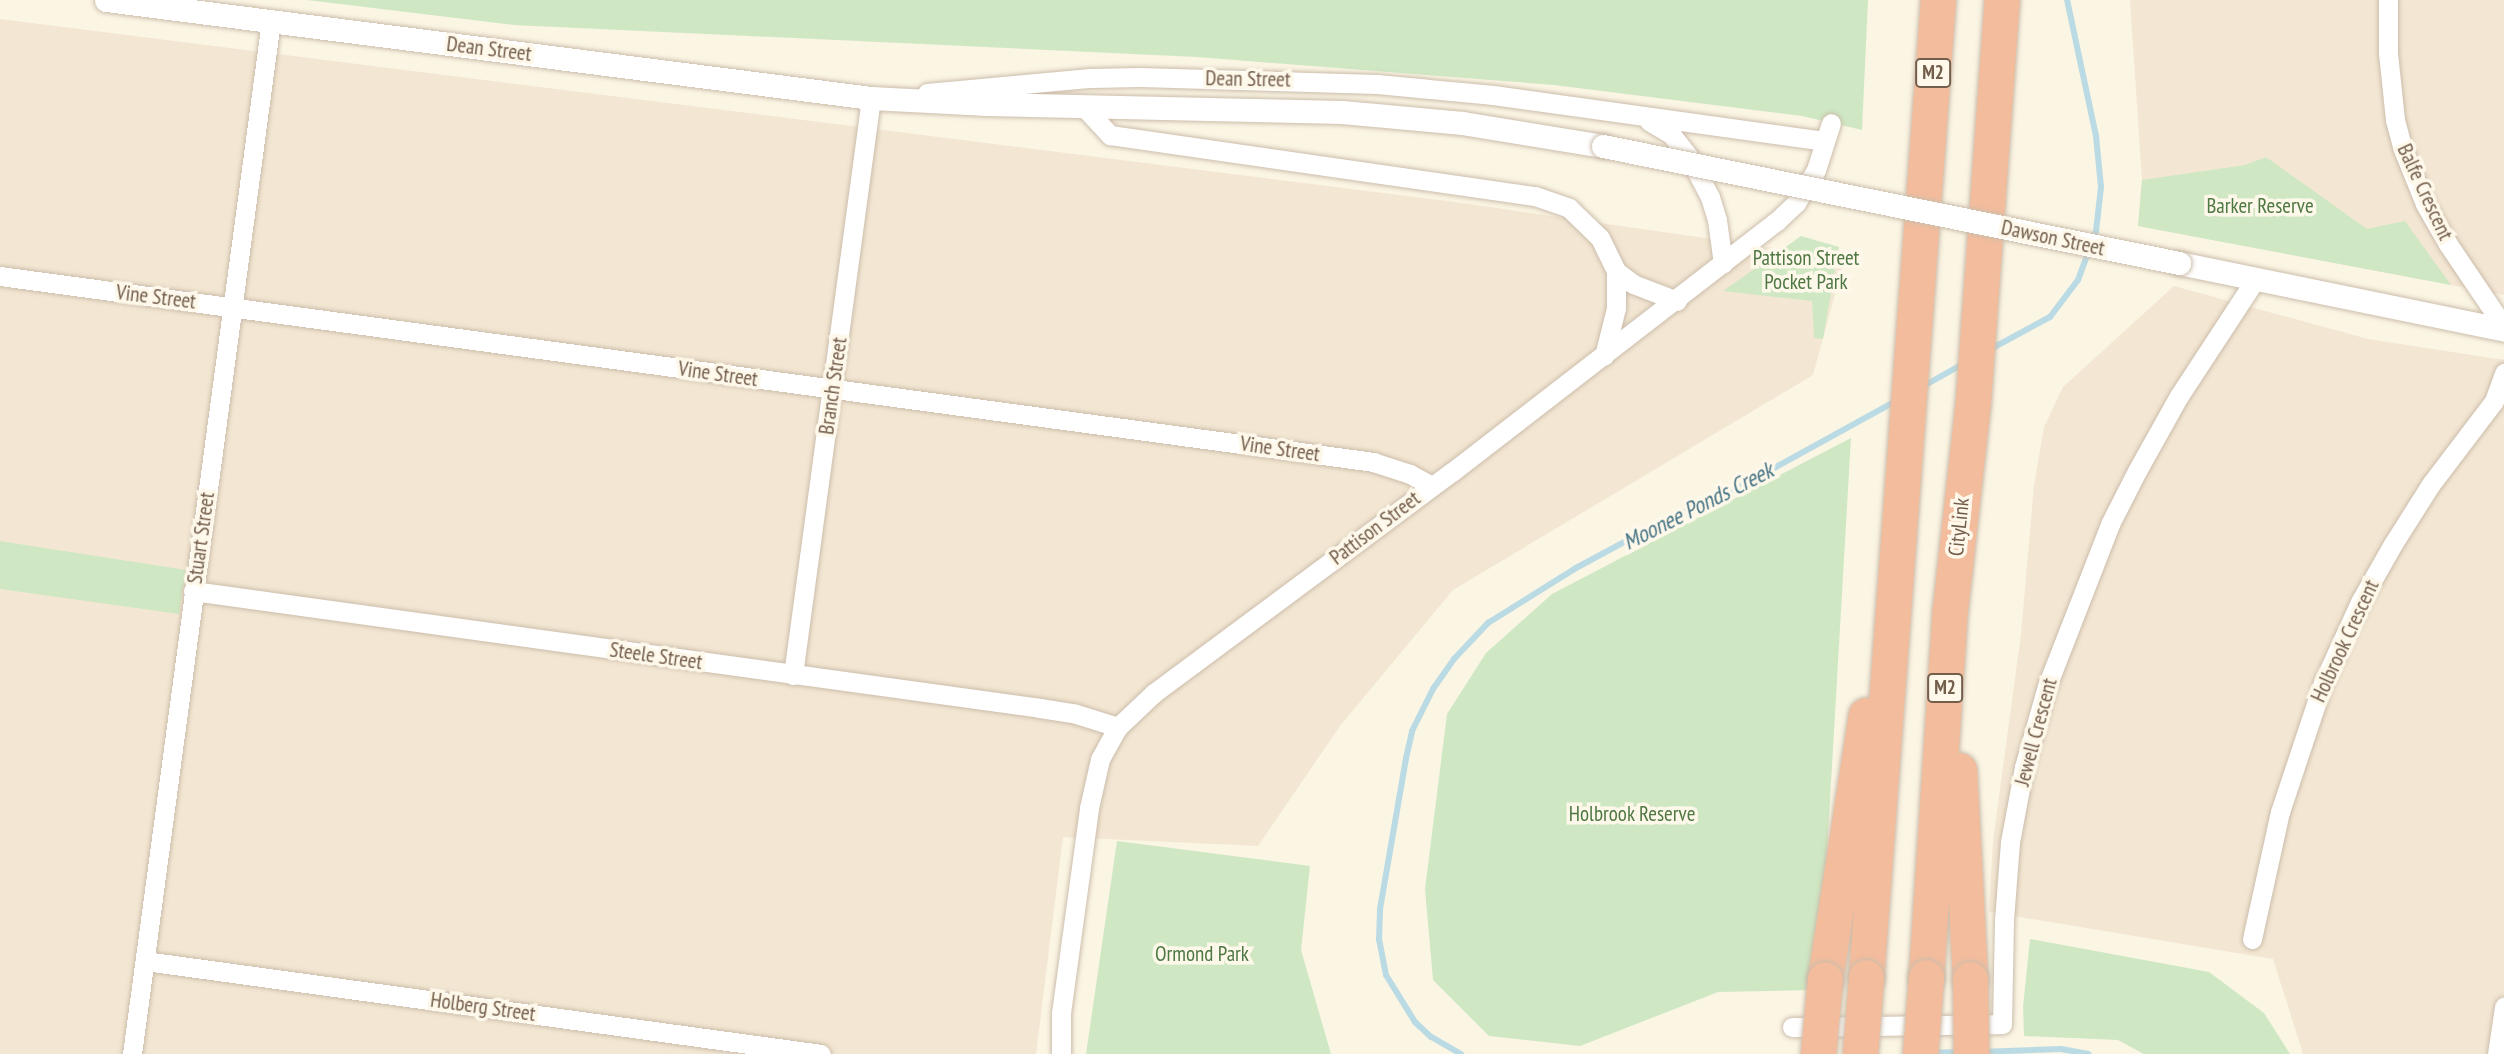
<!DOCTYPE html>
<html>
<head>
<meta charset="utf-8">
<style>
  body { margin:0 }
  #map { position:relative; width:2504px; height:1054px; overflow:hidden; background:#fbf5e4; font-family:"PT Sans Narrow",sans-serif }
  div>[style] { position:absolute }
  .residential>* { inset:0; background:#f3e7d3 }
  .green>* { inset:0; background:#cfe8c3 }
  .stream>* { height:6px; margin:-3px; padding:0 3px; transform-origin:3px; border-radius:3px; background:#badae4 }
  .roads { filter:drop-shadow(0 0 2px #ccbdab) drop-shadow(0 0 2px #ccbdab) }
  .minor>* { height:19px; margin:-9.5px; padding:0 9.5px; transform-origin:9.5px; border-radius:9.5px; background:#fff }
  .tertiary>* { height:23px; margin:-11.5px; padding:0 11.5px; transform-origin:11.5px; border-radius:11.5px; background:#fff }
  .motorway>* { height:35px; margin:-17.5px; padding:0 17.5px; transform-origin:17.5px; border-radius:17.5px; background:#f3bc9d }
  .bridges { filter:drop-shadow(0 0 2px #ccbdab) drop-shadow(0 0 2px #ccbdab) }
  .tertiary-bridge>* { height:23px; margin:-11.5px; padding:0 11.5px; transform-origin:11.5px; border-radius:11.5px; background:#fff }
  .motorway-bridge>* { height:35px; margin:-17.5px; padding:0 17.5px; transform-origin:17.5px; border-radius:17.5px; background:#f3bc9d }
  span { translate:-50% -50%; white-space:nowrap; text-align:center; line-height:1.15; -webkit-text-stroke:7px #fef8ea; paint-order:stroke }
  .shield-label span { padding:2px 5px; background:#fef8ea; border:2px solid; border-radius:5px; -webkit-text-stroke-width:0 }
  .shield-label { font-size:19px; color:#735d4b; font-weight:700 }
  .street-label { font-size:21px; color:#735d4b }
  .park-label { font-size:21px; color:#4e7843 }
  .water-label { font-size:23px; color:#467485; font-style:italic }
</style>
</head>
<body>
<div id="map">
  <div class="residential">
    <i style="clip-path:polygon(2130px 0,2504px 0,2504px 295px,2138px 226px,2142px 180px)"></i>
    <i style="clip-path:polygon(0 19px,1455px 202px,1845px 258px,1813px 375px,1453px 590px,1340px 726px,1258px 846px,1063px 837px,1036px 1054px,0 1054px)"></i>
    <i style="clip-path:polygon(2174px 286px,2368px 339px,2504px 360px,2504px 1054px,2303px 1054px,2273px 959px,1989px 912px,1993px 841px,2021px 634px,2034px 485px,2044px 427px,2063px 387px)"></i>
  </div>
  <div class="green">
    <i style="clip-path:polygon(307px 0,1868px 0,1862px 130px,1802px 116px,1554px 85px,1197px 57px,514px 25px)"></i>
    <i style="clip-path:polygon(2266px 157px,2367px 229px,2405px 221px,2451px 285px,2138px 226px,2142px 180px,2245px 165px)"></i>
    <i style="clip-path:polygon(1801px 236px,1839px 247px,1823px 339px,1814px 338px,1812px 301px,1723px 291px)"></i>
    <i style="clip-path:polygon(1851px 438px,1819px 990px,1718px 992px,1580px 1046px,1489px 1036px,1433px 980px,1425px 889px,1447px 714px,1486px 653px,1552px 594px)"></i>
    <i style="clip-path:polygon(0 541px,186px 570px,179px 614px,0 589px)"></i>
    <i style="clip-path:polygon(1117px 841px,1310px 866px,1301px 950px,1331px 1054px,1086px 1054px)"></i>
    <i style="clip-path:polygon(2030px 939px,2209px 972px,2264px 1013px,2290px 1054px,2144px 1054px,2118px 1040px,2024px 1036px,2023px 1007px)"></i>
  </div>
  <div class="stream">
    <i style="left:1987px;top:351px;width:72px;rotate:-28.4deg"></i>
    <i style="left:2050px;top:317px;width:46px;rotate:-52.9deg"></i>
    <i style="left:2078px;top:280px;width:52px;rotate:-69.8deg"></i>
    <i style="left:2096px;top:231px;width:44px;rotate:-83.5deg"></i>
    <i style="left:2101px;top:187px;width:51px;rotate:-95.6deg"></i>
    <i style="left:2096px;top:136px;width:139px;rotate:-102deg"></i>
    <i style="left:1920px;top:388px;width:49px;rotate:-29.2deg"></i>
    <i style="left:1980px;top:1052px;width:81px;rotate:-2.1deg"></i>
    <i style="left:2061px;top:1049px;width:28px;rotate:10deg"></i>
    <i style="left:1931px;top:1053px;width:28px;rotate:-2deg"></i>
    <i style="left:1461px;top:1054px;width:34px;rotate:-150deg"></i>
    <i style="left:1431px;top:1037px;width:22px;rotate:-137deg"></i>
    <i style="left:1415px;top:1022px;width:55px;rotate:-121.7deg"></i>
    <i style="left:1386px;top:975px;width:36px;rotate:-101deg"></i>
    <i style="left:1379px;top:940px;width:31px;rotate:-88deg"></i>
    <i style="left:1380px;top:909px;width:153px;rotate:-80.2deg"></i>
    <i style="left:1406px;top:758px;width:28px;rotate:-77deg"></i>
    <i style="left:1412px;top:731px;width:47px;rotate:-63.4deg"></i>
    <i style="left:1433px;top:689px;width:37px;rotate:-55deg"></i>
    <i style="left:1454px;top:659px;width:50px;rotate:-46.6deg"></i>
    <i style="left:1488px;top:623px;width:104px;rotate:-32deg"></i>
    <i style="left:1576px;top:568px;width:86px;rotate:-28.3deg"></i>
    <i style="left:1652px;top:527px;width:102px;rotate:-24.8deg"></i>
    <i style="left:1745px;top:484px;width:175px;rotate:-28.8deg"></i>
  </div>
  <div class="roads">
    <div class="minor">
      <i style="left:2388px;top:0;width:53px;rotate:90deg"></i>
      <i style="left:2388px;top:53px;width:67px;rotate:84deg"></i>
      <i style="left:2395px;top:120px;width:28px;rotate:75deg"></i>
      <i style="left:2402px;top:147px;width:61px;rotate:68deg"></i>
      <i style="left:2425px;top:204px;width:46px;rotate:60.1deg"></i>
      <i style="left:2448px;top:244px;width:100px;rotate:56deg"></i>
      <i style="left:927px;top:93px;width:164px;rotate:-5.3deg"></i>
      <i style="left:1090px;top:78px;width:50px;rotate:-1.1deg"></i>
      <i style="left:1140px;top:77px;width:237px;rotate:1.7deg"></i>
      <i style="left:1377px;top:84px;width:117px;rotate:5.4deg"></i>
      <i style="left:1493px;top:95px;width:334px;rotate:7.9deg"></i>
      <i style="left:1083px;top:106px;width:40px;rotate:47deg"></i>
      <i style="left:1110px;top:135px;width:429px;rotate:8.2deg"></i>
      <i style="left:1535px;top:196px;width:36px;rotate:19deg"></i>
      <i style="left:1569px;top:208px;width:43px;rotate:44.1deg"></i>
      <i style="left:1600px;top:238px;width:37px;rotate:64deg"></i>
      <i style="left:1616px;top:271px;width:37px;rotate:90deg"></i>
      <i style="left:1616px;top:308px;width:49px;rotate:104deg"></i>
      <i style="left:1649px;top:121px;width:26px;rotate:31deg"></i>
      <i style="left:1671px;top:134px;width:29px;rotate:52deg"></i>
      <i style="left:1689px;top:157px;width:45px;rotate:62.3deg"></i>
      <i style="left:1710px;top:197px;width:24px;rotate:73deg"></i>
      <i style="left:1717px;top:220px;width:44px;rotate:82.2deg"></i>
      <i style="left:1616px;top:271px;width:21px;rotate:37deg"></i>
      <i style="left:1633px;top:284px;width:47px;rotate:21.1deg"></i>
      <i style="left:0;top:276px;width:1386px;rotate:7.71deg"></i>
      <i style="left:1373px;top:462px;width:39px;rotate:18deg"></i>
      <i style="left:1410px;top:474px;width:25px;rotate:29deg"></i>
      <i style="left:193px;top:591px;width:855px;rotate:7.86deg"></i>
      <i style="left:1040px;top:708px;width:36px;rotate:9deg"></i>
      <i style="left:1076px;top:714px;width:44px;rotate:17.2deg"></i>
      <i style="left:793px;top:675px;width:582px;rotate:-82.3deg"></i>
      <i style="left:871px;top:98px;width:16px;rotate:-4deg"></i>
      <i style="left:2252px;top:939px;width:130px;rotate:-77.6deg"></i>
      <i style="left:2280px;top:812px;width:136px;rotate:-71.6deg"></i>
      <i style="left:2323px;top:683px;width:89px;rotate:-65.4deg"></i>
      <i style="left:2360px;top:602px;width:67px;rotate:-60.4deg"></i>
      <i style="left:2393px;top:544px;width:71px;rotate:-57.7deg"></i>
      <i style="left:2431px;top:484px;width:104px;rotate:-52.8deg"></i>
      <i style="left:2494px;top:401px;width:30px;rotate:-70deg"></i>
      <i style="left:145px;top:961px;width:682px;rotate:7.83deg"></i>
      <i style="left:1792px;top:1027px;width:210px;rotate:-0.8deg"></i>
      <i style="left:2002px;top:1024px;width:104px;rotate:-88.9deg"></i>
      <i style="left:2004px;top:920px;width:78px;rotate:-85.6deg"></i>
      <i style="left:2010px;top:842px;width:76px;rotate:-79.4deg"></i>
      <i style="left:2024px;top:767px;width:84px;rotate:-74.1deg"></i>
      <i style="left:2047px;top:686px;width:174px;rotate:-68.7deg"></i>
      <i style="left:2110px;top:524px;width:59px;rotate:-63deg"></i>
      <i style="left:2137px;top:471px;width:86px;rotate:-60.8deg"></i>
      <i style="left:2179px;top:396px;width:139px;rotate:-56.8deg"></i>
      <i style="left:132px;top:1054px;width:1042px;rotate:-82.34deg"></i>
      <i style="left:1061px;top:1054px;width:41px;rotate:-90deg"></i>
      <i style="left:1061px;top:1013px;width:207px;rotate:-82.2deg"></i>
      <i style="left:1089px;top:808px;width:50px;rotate:-77.3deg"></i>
      <i style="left:1100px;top:759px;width:37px;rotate:-61deg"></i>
      <i style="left:1118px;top:727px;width:50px;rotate:-43.4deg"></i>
      <i style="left:1154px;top:693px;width:371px;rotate:-36.6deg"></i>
      <i style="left:1452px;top:472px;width:409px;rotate:-37.7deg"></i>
      <i style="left:1776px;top:222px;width:28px;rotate:-44deg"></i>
      <i style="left:1796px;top:203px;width:39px;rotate:-59deg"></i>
      <i style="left:1816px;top:170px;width:49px;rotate:-72.3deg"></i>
      <i style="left:2497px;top:1054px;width:48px;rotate:-81.5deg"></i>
    </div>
    <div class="tertiary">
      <i style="left:106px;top:0;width:771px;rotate:7.3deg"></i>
      <i style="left:871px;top:98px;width:116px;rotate:3deg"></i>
      <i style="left:987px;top:104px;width:355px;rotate:1.3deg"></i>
      <i style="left:1342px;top:112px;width:121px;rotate:5.2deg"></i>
      <i style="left:1462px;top:123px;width:143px;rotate:9.3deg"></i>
      <i style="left:2179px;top:263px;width:332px;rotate:11.6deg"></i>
    </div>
    <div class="motorway">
      <i style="left:1959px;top:770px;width:209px;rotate:87deg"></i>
      <i style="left:1866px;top:977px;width:980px;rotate:-85.79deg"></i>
      <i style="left:1926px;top:977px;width:369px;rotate:-86.3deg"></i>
      <i style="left:1950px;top:609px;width:210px;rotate:-83.7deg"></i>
      <i style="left:1973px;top:400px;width:401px;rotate:-85.9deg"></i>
      <i style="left:1825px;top:979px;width:267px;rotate:-81.2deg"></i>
    </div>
  </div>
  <div class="bridges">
    <div class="tertiary-bridge">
      <i style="left:1603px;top:146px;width:588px;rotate:11.48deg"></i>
    </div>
    <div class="motorway-bridge">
      <i style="left:1970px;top:979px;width:75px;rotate:89.2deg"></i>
      <i style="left:1818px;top:1054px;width:75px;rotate:-84.7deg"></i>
      <i style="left:1860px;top:1054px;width:77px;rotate:-85.5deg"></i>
      <i style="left:1920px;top:1054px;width:77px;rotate:-85.5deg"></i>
    </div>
  </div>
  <div class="shield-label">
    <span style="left:1933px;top:73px">M2</span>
    <span style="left:1945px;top:688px">M2</span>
  </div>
  <div class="street-label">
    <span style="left:489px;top:49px;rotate:7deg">Dean Street</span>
    <span style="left:1248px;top:79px;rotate:1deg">Dean Street</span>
    <span style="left:2425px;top:192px;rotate:65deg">Balfe Crescent</span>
    <span style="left:2053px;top:238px;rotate:12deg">Dawson Street</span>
    <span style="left:156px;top:297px;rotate:7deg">Vine Street</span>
    <span style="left:718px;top:374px;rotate:8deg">Vine Street</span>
    <span style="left:833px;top:386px;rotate:-82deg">Branch Street</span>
    <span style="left:1280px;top:449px;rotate:8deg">Vine Street</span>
    <span style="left:1959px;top:527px;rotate:-84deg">CityLink</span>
    <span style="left:1375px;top:528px;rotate:-37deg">Pattison Street</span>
    <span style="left:201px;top:538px;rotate:-82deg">Stuart Street</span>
    <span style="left:2345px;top:641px;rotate:-65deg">Holbrook Crescent</span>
    <span style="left:656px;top:656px;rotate:8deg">Steele Street</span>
    <span style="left:2036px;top:732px;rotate:-75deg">Jewell Crescent</span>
    <span style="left:483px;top:1007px;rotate:8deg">Holberg Street</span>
  </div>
  <div class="park-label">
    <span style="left:2260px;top:206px">Barker Reserve</span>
    <span style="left:1806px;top:270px">Pattison Street<br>Pocket Park</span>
    <span style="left:1632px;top:814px">Holbrook Reserve</span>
    <span style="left:1202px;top:954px">Ormond Park</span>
  </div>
  <div class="water-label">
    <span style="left:1698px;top:506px;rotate:-27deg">Moonee Ponds Creek</span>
  </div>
</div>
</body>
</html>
